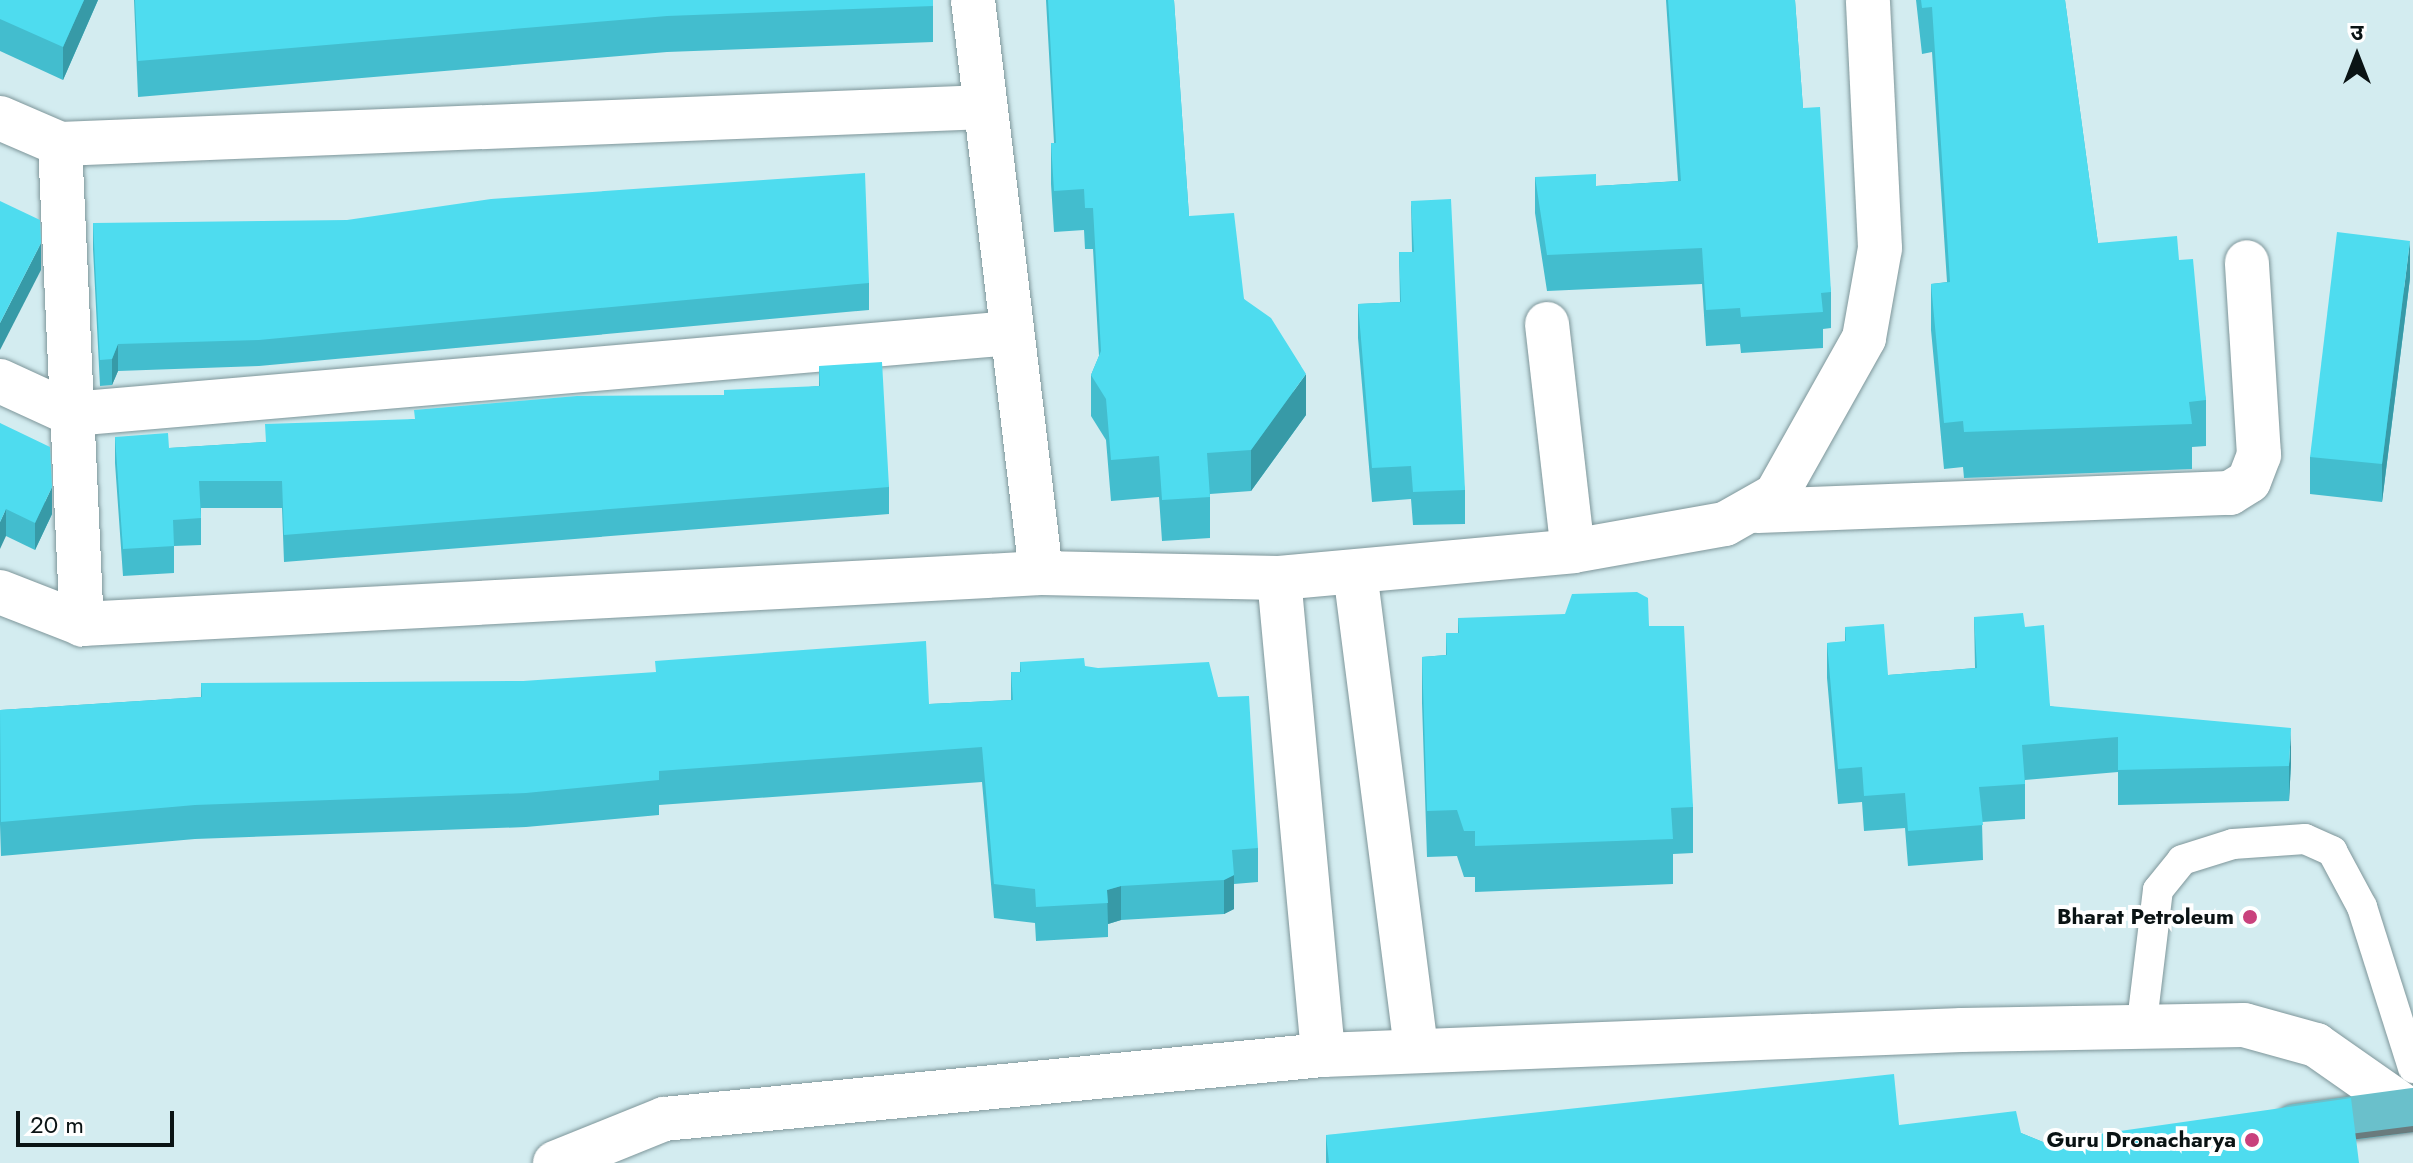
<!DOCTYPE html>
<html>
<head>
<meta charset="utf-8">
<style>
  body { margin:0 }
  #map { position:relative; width:2413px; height:1163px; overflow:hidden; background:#d3ecf0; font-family:Jost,"Noto Sans Devanagari",sans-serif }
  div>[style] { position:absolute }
  .roads { filter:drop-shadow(0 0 2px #7e969a) drop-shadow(0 0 2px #7e969a) }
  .service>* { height:30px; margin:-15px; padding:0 15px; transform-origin:15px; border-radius:15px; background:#fff }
  .minor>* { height:44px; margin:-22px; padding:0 22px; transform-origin:22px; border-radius:22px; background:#fff }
  .tertiary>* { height:44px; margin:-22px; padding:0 22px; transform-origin:22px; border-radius:22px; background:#fff }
  .trunk>* { height:44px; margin:-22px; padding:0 22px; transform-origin:22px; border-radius:22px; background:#6ac0cb }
  .rail>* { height:6px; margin:-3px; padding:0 3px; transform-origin:3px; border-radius:3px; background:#6a7b7d }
  .wall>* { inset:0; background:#43bdce }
  .shaded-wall>* { inset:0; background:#379aa7 }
  .building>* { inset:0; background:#4edcef }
  .dots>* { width:22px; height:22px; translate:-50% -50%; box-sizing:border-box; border:4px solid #fff; border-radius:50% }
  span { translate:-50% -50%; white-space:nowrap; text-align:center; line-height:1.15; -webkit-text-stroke:8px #fff; paint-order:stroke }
  .poi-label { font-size:22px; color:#0a1314; font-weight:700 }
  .right { translate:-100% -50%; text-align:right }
  .north { position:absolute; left:2317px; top:16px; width:80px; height:80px; -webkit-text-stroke:6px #fff; paint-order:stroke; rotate:0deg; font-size:22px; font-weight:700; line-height:32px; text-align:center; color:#0a1314 }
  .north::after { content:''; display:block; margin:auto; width:28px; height:36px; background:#0a1314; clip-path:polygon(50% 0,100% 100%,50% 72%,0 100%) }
  .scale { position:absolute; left:16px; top:1111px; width:158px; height:36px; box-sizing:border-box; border:4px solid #0a1314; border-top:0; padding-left:10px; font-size:24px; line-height:28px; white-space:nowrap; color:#0a1314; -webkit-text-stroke:6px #fff; paint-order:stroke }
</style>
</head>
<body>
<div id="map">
  <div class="roads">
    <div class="service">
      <i style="left:2141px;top:1030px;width:141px;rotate:-83.1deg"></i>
      <i style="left:2158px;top:890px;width:38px;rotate:-51deg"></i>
      <i style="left:2182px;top:860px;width:53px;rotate:-17.4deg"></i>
      <i style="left:2233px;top:844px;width:72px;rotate:-4deg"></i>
      <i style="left:2305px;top:839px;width:30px;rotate:24deg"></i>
      <i style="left:2332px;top:851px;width:64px;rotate:61.8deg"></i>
      <i style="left:2362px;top:907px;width:169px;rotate:72.4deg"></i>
    </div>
    <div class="minor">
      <i style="left:973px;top:0;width:577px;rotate:83.23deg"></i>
      <i style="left:0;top:118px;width:65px;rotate:23.4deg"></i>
      <i style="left:60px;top:144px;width:926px;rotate:-2.29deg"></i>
      <i style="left:60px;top:144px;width:481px;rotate:87.4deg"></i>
      <i style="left:1547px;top:324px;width:228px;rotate:83.5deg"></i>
      <i style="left:0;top:381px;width:79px;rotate:24.6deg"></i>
      <i style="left:72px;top:414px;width:942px;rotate:-4.93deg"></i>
      <i style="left:1758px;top:511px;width:472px;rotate:-2.2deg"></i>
      <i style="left:2230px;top:493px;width:22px;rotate:-32deg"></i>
      <i style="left:2249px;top:481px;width:28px;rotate:-69deg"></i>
      <i style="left:2259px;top:455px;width:193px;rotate:-93.6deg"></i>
      <i style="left:1355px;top:572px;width:482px;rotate:82.7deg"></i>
      <i style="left:1279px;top:578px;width:479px;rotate:84.7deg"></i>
      <i style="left:0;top:592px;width:88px;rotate:21.3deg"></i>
      <i style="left:82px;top:624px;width:960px;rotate:-3.04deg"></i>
      <i style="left:1041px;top:573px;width:238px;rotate:1.2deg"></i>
      <i style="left:1279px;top:578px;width:295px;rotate:-5.2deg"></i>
      <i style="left:1573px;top:551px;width:154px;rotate:-10.1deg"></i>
      <i style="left:1725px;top:524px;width:59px;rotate:-29.6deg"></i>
      <i style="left:1776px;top:495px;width:180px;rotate:-60.7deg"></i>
      <i style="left:1864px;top:338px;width:91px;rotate:-79.9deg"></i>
      <i style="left:1880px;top:248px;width:248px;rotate:-92.8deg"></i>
    </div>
    <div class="tertiary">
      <i style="left:555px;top:1163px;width:118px;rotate:-22deg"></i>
      <i style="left:664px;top:1119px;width:662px;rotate:-5.55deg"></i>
      <i style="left:1323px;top:1055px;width:639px;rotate:-2.24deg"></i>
      <i style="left:1962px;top:1030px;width:282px;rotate:-1deg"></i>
      <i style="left:2244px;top:1025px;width:75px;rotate:15.5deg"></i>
      <i style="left:2316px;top:1045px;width:113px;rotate:35deg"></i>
    </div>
    <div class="trunk">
      <i style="left:2295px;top:1126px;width:119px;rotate:-7.7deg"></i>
    </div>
  </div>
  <div class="rail">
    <i style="left:2334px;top:1139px;width:80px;rotate:-7.2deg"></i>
  </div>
  <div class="wall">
    <i style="clip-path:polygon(0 0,98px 0,63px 80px,0 51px)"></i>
    <i style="clip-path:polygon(134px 0,933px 0,933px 42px,667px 52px,138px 97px)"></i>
    <i style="clip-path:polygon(1046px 0,1174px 0,1189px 216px,1244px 299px,1306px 415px,1251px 491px,1210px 494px,1210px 538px,1162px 541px,1159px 497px,1111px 501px,1106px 440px,1091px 416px,1091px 375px,1099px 356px,1093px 249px,1085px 249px,1084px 230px,1054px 232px,1051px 184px,1051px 143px,1054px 143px)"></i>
    <i style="clip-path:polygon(1666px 0,1795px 0,1803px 108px,1831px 292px,1831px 328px,1823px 329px,1823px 348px,1741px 353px,1740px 344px,1706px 346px,1702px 284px,1547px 291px,1535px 213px,1535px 177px,1596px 186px,1678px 181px)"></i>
    <i style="clip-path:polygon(1916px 0,2065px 0,2098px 243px,2179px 260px,2206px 400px,2206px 446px,2192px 447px,2192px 469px,1964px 478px,1963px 467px,1944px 469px,1931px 330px,1931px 284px,1947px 282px,1932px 52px,1922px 54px)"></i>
    <i style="clip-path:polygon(1411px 201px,1465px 490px,1465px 524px,1413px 525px,1411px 499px,1372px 502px,1358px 338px,1358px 304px,1400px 302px,1399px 252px,1412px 252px)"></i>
    <i style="clip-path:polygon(93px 223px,869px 283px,869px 310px,259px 366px,118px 371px,112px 385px,100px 386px,93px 249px)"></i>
    <i style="clip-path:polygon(2410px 278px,2382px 502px,2310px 494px,2310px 457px)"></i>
    <i style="clip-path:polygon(819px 366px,889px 487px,889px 514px,284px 562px,282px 508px,201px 508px,201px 545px,174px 546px,174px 573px,123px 576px,115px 463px,115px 437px,169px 448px,265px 442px,414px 419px,724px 395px,819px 386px)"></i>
    <i style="clip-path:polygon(0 423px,52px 514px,35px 550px,6px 536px)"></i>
    <i style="clip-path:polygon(1974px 617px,2025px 627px,2050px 706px,2291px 763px,2289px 801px,2118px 805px,2118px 772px,2025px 780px,2025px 819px,1982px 822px,1983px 860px,1908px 866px,1905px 828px,1864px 831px,1862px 802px,1838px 804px,1827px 678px,1827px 643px,1845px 642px,1845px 627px,1888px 675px,1975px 668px)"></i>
    <i style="clip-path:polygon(1458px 618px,1649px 626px,1693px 807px,1693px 853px,1673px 854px,1673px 884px,1475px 892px,1475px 877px,1464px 877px,1457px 856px,1427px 857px,1422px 703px,1422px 657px,1446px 655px,1446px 633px,1458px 633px)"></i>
    <i style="clip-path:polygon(1020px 662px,1085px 666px,1258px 848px,1258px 882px,1234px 884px,1234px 909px,1224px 914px,1121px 920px,1108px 924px,1108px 937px,1036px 941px,1035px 923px,994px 918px,982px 782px,659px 805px,659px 815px,526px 827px,195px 839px,1px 856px,0 824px,0 710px,201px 697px,201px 683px,929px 704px,1011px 700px,1011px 672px,1020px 672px)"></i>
    <i style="clip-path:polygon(1899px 1125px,2021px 1133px,2043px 1142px,2359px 1163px,1326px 1163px,1326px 1135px)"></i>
  </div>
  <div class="shaded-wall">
    <i style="clip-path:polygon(84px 0,98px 0,63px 80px,63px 47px)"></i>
    <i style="clip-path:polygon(2410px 241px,2410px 278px,2382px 502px,2382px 464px)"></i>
    <i style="clip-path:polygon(41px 243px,41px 270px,0 350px,0 323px)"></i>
    <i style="clip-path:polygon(118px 344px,118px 371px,112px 385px,112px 359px)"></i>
    <i style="clip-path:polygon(1306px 374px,1306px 415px,1251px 491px,1251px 450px)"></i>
    <i style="clip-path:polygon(52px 487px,52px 514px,35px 550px,35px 523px)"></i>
    <i style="clip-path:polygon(6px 509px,6px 536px,0 549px,0 522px)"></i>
    <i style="clip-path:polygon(2291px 728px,2291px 763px,2289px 801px,2289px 766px)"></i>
    <i style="clip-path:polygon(1234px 875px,1234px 909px,1224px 914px,1224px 880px)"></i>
    <i style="clip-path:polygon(1121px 886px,1121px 920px,1108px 924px,1107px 890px)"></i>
  </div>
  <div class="building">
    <i style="clip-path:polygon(0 0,84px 0,63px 47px,0 19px)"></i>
    <i style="clip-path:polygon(135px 0,933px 0,933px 6px,667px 16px,138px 61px)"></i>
    <i style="clip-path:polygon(1048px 0,1174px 0,1189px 216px,1234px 213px,1244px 299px,1271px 318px,1306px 374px,1251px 450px,1207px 453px,1210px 497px,1162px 500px,1159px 456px,1111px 460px,1106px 399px,1091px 375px,1101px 351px,1093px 208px,1085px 208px,1084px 189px,1054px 191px,1051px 143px,1056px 143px)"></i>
    <i style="clip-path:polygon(1668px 0,1795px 0,1803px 108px,1820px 107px,1831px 292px,1821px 293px,1823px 312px,1741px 317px,1740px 308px,1706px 310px,1702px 248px,1547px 255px,1535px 177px,1596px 174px,1596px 186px,1681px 181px)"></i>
    <i style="clip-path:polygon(1921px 0,2065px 0,2098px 243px,2177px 236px,2179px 260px,2193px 259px,2206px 400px,2189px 402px,2192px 424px,1964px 432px,1963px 421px,1944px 423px,1931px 284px,1950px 282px,1932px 7px,1922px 8px)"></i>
    <i style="clip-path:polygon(865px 173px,869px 283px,259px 340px,118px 344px,112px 359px,100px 360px,93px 223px,347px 220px,491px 199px)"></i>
    <i style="clip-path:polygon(1451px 199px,1465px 490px,1413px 492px,1411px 466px,1372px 468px,1358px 304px,1401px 302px,1399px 252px,1414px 252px,1411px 201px)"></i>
    <i style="clip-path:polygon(0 201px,40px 220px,41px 243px,0 323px)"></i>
    <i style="clip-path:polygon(2337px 232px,2410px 241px,2382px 464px,2310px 457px)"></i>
    <i style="clip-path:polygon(882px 362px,889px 487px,284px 535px,282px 481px,199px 481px,201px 518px,173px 520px,174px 546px,123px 549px,115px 437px,168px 433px,169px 448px,266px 442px,265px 424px,415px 419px,414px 410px,577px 396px,724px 395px,724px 390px,820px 386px,819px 366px)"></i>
    <i style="clip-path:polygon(0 423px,50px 447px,52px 487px,35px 523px,6px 509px,0 522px)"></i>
    <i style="clip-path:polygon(1637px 592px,1648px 598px,1649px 626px,1684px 626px,1693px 807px,1671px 808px,1673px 839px,1475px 846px,1475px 831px,1464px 831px,1457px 810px,1427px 811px,1422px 657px,1447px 655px,1446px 633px,1459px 633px,1458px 618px,1565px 614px,1572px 594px)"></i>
    <i style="clip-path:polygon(2023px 613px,2025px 627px,2044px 625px,2050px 706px,2291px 728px,2289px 766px,2118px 770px,2118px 737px,2022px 745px,2025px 784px,1979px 787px,1983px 825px,1908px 831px,1905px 793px,1864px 796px,1862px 767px,1838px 769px,1827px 643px,1846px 641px,1845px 627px,1884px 624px,1888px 675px,1977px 668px,1974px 617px)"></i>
    <i style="clip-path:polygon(926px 641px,929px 704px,1013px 700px,1011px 672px,1021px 672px,1020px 662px,1084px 658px,1085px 666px,1098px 668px,1209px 662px,1218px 697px,1249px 696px,1258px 848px,1232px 850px,1234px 875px,1224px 880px,1121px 886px,1107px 890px,1108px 903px,1036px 907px,1035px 889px,994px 884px,982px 747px,659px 771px,659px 780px,526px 793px,195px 805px,1px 822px,0 710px,202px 697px,201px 683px,523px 681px,656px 672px,655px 661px)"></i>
    <i style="clip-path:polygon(1894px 1074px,1899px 1125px,2016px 1111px,2021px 1133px,2043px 1142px,2351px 1098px,2359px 1163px,1329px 1163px,1326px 1135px)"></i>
  </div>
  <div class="dots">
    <i style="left:2250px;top:917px;background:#c9417c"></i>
    <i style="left:2252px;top:1140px;background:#c9417c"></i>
  </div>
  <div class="poi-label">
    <span class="right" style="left:2234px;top:917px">Bharat Petroleum</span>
    <span class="right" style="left:2236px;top:1140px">Guru Dronacharya</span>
  </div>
  <div class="north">उ</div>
  <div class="scale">20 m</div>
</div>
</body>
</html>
